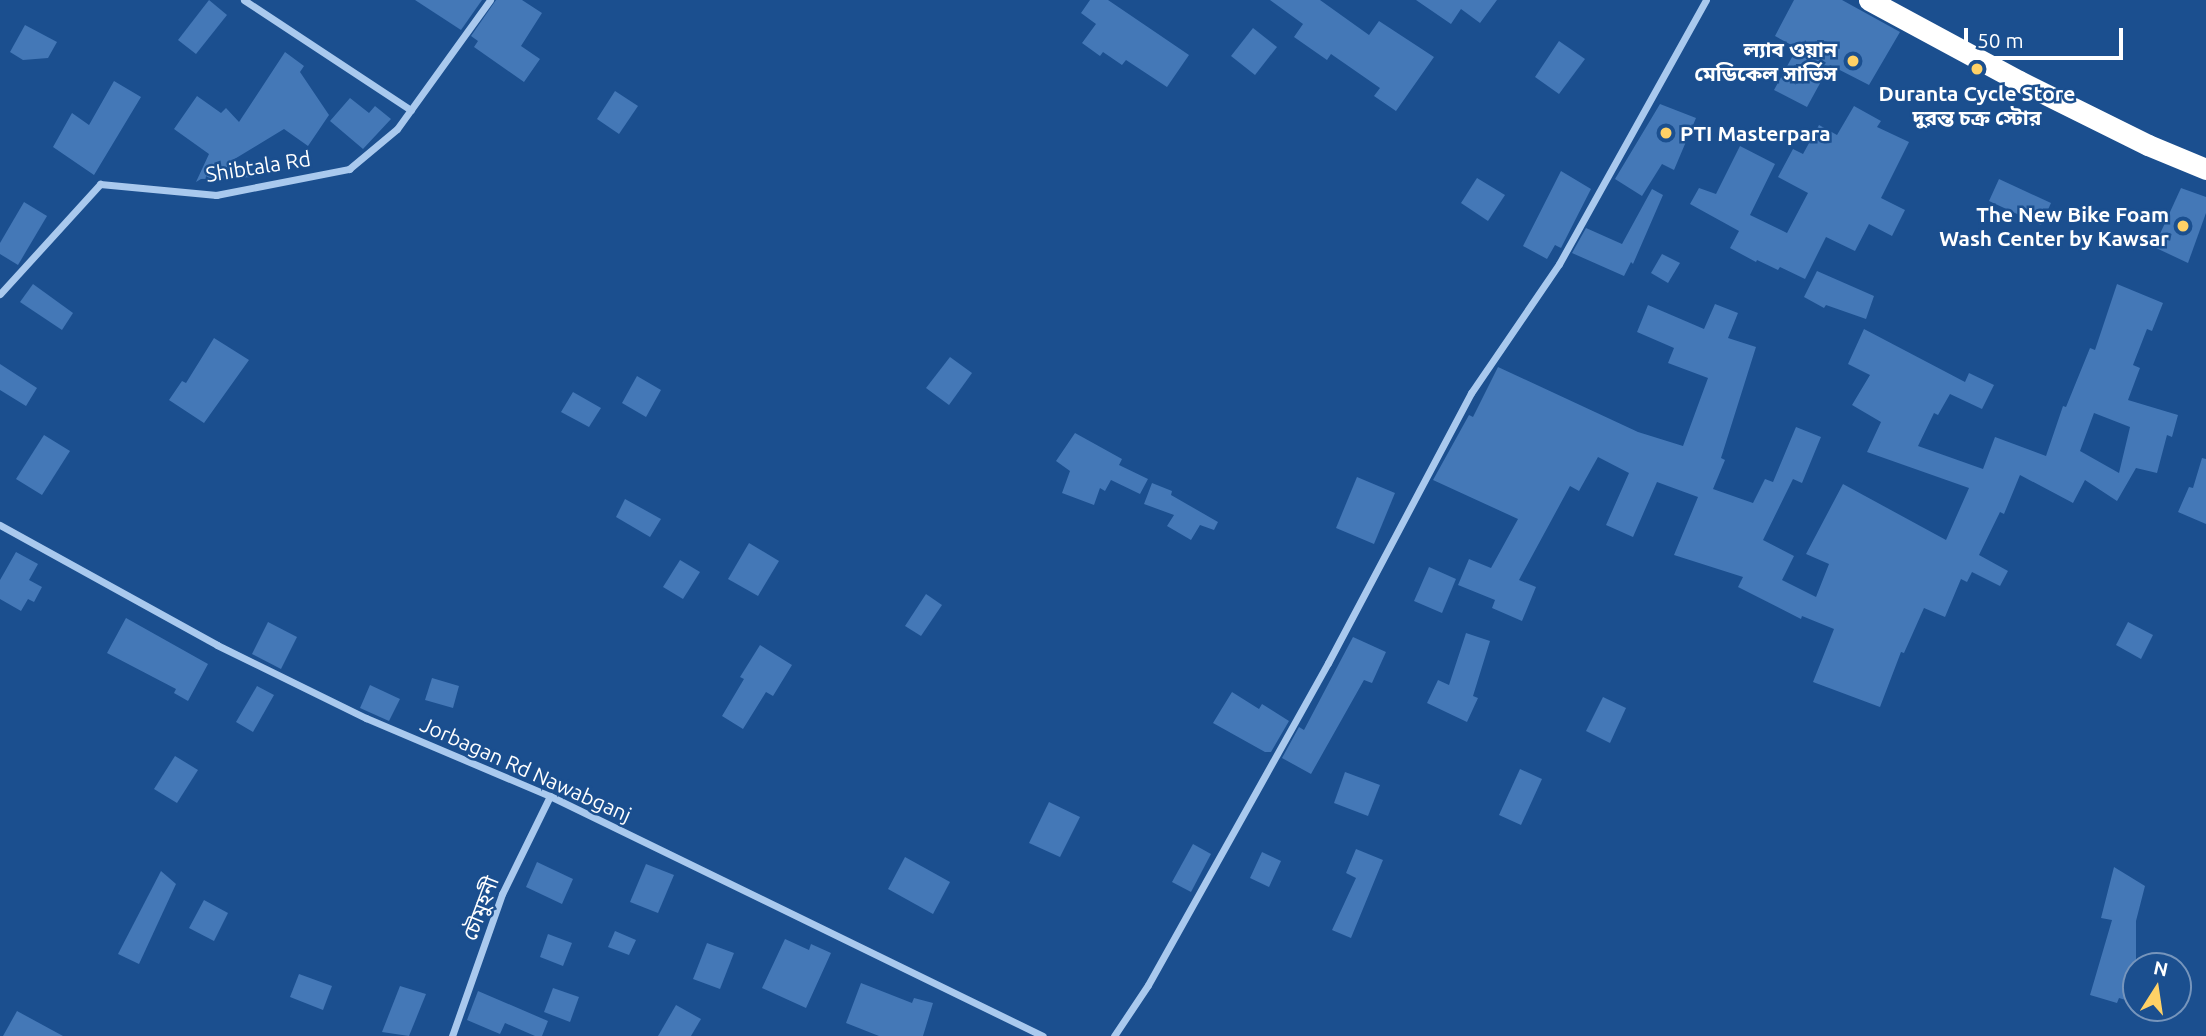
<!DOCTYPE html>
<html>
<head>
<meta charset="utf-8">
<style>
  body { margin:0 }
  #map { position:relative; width:2206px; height:1036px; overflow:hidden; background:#1b4f8f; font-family:Ubuntu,"Noto Sans Bengali",sans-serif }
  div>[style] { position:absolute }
  .building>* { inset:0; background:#4478b7 }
  .street>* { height:7px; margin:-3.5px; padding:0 3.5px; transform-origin:3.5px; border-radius:3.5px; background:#a9c9ee }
  .highway>* { height:21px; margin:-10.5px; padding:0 10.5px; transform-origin:10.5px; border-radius:10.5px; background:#fff }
  .dots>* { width:19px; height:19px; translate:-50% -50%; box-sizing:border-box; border:4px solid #1b4f8f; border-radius:50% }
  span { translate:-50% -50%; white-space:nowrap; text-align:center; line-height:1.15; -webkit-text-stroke:5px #1b4f8f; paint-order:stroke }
  .poi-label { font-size:21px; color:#fff; font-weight:700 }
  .right { translate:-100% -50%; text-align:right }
  .left { translate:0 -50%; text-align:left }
  .street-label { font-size:21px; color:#fff }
  .north { position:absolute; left:2122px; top:952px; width:70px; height:70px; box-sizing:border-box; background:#1b4f8f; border:2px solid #7695bc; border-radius:50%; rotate:12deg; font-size:19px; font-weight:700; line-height:28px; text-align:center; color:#fff }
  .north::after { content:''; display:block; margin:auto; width:24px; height:32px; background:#ffd166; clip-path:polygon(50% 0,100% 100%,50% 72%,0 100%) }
  .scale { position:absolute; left:1964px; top:28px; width:159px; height:32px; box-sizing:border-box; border:4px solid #fff; border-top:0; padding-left:9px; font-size:21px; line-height:24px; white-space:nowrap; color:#fff; -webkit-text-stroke:5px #1b4f8f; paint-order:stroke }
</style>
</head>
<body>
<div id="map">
  <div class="building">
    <i style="clip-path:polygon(209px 0,227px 15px,196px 54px,178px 40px)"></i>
    <i style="clip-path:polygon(415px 0,482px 0,461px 30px)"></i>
    <i style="clip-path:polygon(496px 0,522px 0,542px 13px,521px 46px,540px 59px,524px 82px,474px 47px,478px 41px,471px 36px)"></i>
    <i style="clip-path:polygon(1090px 0,1108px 0,1189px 55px,1167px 87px,1126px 60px,1122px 65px,1103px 52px,1100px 56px,1082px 43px,1096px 24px,1081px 13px)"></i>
    <i style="clip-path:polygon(1270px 0,1320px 0,1369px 35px,1379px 21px,1434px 57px,1396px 111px,1374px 96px,1380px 88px,1331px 54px,1327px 60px,1294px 37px,1303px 24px)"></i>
    <i style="clip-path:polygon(1416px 0,1497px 0,1480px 23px,1461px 9px,1451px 24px)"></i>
    <i style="clip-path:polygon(1794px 0,1842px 0,1900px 32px,1869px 85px,1830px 65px,1807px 107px,1774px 90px,1797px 48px,1775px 36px)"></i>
    <i style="clip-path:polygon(25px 25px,57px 42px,48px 58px,23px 60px,10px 52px)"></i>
    <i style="clip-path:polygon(1253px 28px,1277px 47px,1255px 75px,1231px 56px)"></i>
    <i style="clip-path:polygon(1559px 41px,1585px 59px,1559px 94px,1535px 77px)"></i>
    <i style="clip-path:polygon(285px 52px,304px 66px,300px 72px,329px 115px,308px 146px,284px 129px,228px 163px,256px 177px,201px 179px,196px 182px,209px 154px,174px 129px,197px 96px,221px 113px,226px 108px,239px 122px)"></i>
    <i style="clip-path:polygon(114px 81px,141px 97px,94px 175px,53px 147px,72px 113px,89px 125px)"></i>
    <i style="clip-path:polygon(615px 91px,638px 106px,619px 134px,597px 119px)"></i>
    <i style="clip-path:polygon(350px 98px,369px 113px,375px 106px,391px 119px,363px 149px,330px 121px)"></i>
    <i style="clip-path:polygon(1660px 104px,1696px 118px,1674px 170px,1662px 164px,1642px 196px,1615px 179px)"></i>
    <i style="clip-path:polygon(1854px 106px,1881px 121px,1877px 127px,1909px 142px,1881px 198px,1905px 210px,1892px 236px,1869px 224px,1855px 251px,1826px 237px,1805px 279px,1780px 267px,1778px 270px,1757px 260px,1756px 262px,1730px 248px,1739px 231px,1690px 204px,1699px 188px,1716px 194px,1740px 146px,1775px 164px,1750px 215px,1787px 233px,1808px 193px,1778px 177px,1793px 149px,1803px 154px,1819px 125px,1837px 135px)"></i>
    <i style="clip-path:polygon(1561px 171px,1591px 189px,1561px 248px,1555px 245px,1547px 259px,1523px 246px)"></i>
    <i style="clip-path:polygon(1477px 178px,1505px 195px,1488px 221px,1461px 203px)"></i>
    <i style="clip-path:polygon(1999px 179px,2051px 203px,2041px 225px,1989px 201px)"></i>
    <i style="clip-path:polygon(2181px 188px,2206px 197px,2206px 213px,2188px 263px,2154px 247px)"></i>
    <i style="clip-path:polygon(1652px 189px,1663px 195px,1633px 264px,1631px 262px,1624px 276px,1572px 253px,1586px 228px,1622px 244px)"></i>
    <i style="clip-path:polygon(24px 202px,47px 216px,18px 265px,0 254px,0 243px)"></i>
    <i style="clip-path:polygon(1662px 254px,1680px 263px,1668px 283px,1651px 273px)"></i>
    <i style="clip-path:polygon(1817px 271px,1874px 296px,1866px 319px,1826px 305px,1824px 308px,1804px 297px)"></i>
    <i style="clip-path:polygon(33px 284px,73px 313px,62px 330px,20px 302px)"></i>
    <i style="clip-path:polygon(evenodd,2117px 284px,2163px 303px,2152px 331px,2147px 329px,2133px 365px,2140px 368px,2128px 400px,2178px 415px,2172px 437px,2167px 435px,2157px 473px,2136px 468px,2117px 501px,2085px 480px,2073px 503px,2020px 475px,2004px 514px,2000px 512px,1979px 555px,2008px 571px,2000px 586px,1972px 572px,1967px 582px,1961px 579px,1945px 617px,1924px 608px,1904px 653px,1901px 652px,1880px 707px,1813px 682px,1834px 629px,1802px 616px,1801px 619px,1738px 587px,1743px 577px,1674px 555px,1698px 497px,1657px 482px,1633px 537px,1606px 525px,1629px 473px,1598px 457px,1579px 491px,1570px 486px,1519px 580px,1536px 587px,1522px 621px,1492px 608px,1495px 600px,1458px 585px,1469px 559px,1491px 568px,1518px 519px,1433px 480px,1469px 415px,1473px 417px,1498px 367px,1638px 432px,1683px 446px,1708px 378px,1668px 363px,1674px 348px,1637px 332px,1648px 305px,1704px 329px,1715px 304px,1738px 313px,1728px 338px,1756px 347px,1721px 458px,1725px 460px,1713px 489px,1753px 503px,1765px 479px,1773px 482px,1796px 427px,1821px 437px,1802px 483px,1793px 479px,1763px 540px,1794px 556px,1782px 580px,1816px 597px,1829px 564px,1806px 554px,1843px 484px,1946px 540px,1969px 488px,1867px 452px,1881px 422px,1852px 405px,1870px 375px,1848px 364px,1864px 329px,1965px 382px,1969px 373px,1994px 385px,1982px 409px,1950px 394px,1938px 415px,1934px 413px,1918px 446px,1983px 469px,1995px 437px,2046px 456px,2063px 406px,2066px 407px,2090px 348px,2095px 350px,2117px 284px,2094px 413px,2130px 427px,2119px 473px,2080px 451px,2094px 413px)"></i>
    <i style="clip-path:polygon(214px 338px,249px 360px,204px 423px,169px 400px,182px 381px,186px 383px)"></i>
    <i style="clip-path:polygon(950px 357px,972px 373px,949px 405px,926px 388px)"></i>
    <i style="clip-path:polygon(0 364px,37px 388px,26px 406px,0 390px)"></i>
    <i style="clip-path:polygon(637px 376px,661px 390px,646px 417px,622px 403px)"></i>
    <i style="clip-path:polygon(573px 392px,601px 408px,589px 427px,561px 412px)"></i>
    <i style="clip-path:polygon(1075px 433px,1122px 459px,1119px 465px,1148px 479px,1140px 494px,1111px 480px,1105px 491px,1100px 488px,1094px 505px,1062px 493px,1070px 471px,1056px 461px)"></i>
    <i style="clip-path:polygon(44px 435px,70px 451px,42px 495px,16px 479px)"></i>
    <i style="clip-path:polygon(2202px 458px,2206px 459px,2206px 524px,2178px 512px,2189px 487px,2193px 488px)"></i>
    <i style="clip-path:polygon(1357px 477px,1395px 493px,1374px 544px,1336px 528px)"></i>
    <i style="clip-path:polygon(1152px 483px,1172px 491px,1171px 495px,1218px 522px,1214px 530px,1200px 525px,1191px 540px,1167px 526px,1174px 515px,1144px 504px)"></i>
    <i style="clip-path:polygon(625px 499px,661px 519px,650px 537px,616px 517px)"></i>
    <i style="clip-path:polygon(749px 543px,779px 561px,758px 596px,728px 579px)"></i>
    <i style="clip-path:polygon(16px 552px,38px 564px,29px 580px,42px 587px,34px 602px,28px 599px,21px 611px,0 599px,0 580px)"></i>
    <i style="clip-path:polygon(680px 560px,700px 572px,683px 599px,663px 587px)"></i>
    <i style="clip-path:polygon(1429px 567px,1456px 579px,1442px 613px,1414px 601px)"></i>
    <i style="clip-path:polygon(926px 594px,942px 605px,921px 636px,905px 626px)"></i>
    <i style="clip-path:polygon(126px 618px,208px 664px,188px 701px,174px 693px,176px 689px,107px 653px)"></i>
    <i style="clip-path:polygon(268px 622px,297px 637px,281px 669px,252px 654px)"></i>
    <i style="clip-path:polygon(2128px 622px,2153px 635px,2141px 659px,2116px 645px)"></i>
    <i style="clip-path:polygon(1466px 633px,1490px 641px,1473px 696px,1478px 698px,1467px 722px,1427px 703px,1438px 680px,1449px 685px)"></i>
    <i style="clip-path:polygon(1353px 637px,1386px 652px,1372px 683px,1364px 680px,1311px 774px,1282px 758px,1299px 727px,1304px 730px)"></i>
    <i style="clip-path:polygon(760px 645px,792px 665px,773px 696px,766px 692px,743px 729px,722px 716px,744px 679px,740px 677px)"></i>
    <i style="clip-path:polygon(432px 678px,459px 686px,453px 708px,425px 700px)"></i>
    <i style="clip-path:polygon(370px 685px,400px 699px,389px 721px,360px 708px)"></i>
    <i style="clip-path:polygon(257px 686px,274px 695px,253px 732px,236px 722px)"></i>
    <i style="clip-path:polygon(1232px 692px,1259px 709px,1262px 704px,1289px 721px,1271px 752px,1265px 752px,1213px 723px)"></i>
    <i style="clip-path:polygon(1603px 697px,1626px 708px,1610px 743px,1586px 731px)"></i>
    <i style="clip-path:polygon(175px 756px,198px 770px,177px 803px,154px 789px)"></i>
    <i style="clip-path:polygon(1520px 769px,1542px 779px,1521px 825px,1499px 815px)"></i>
    <i style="clip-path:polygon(1345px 772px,1380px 785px,1368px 816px,1334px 803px)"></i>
    <i style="clip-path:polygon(1049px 802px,1080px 817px,1060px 857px,1029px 843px)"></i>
    <i style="clip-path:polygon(1193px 844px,1211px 854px,1191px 892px,1172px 882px)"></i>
    <i style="clip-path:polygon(1356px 849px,1383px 860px,1351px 938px,1332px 930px,1356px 878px,1346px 873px)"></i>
    <i style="clip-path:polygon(1262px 852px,1281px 861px,1269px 887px,1250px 878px)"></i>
    <i style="clip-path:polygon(905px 857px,950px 882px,933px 914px,888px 889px)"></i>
    <i style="clip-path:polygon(537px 862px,573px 879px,562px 904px,526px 887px)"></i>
    <i style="clip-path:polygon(646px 864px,674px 875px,658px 913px,630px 902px)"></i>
    <i style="clip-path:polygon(2114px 867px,2145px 886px,2136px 921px,2136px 1003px,2119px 998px,2117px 1003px,2090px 995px,2112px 920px,2101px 918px)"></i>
    <i style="clip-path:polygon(161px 871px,176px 884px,139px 964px,118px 954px)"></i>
    <i style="clip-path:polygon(204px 900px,228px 913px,214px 941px,189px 928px)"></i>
    <i style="clip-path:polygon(615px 931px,636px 940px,629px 955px,608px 947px)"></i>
    <i style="clip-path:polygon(548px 934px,572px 943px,563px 966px,540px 957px)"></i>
    <i style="clip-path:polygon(785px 939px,809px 950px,811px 944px,831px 953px,806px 1008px,762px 988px)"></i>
    <i style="clip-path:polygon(707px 943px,734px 953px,720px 989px,693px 979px)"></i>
    <i style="clip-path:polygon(299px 974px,332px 986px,323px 1010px,290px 997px)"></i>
    <i style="clip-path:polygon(861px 983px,912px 1003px,914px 998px,933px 1003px,923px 1036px,879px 1036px,846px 1023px)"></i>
    <i style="clip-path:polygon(400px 986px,426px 994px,409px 1036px,382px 1032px)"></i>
    <i style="clip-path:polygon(553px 988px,579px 997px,570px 1022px,544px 1012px)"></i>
    <i style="clip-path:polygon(478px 991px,548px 1021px,542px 1036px,535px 1036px,505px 1023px,500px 1034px,467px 1020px)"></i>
    <i style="clip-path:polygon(676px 1005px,701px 1019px,691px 1036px,658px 1036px)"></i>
    <i style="clip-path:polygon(17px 1011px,63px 1036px,3px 1036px)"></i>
  </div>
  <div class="street">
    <i style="left:244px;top:0;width:200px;rotate:33.4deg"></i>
    <i style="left:0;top:294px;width:149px;rotate:-47.7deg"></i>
    <i style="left:100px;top:184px;width:117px;rotate:5.4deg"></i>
    <i style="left:216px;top:195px;width:136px;rotate:-11.1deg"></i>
    <i style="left:349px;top:169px;width:62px;rotate:-39.8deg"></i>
    <i style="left:397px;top:129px;width:159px;rotate:-54.2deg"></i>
    <i style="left:0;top:525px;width:248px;rotate:28.9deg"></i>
    <i style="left:217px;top:645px;width:166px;rotate:26.1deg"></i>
    <i style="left:366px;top:718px;width:200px;rotate:23deg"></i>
    <i style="left:550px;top:796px;width:548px;rotate:25.96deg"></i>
    <i style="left:452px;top:1036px;width:151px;rotate:-70.6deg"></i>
    <i style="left:502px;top:894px;width:109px;rotate:-63.9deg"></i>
    <i style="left:1114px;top:1036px;width:61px;rotate:-56.3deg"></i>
    <i style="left:1148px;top:985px;width:369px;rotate:-60.8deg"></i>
    <i style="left:1328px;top:663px;width:306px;rotate:-62.1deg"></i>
    <i style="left:1471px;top:393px;width:156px;rotate:-55.7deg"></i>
    <i style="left:1559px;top:264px;width:302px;rotate:-60.9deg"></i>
  </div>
  <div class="highway">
    <i style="left:1869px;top:0;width:170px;rotate:28.4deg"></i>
    <i style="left:2019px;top:81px;width:144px;rotate:26.4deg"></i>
    <i style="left:2148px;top:145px;width:63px;rotate:22.5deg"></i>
  </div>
  <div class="dots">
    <i style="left:1853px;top:61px;background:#ffd166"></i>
    <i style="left:1977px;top:69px;background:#ffd166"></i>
    <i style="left:1666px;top:133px;background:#ffd166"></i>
    <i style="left:2183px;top:226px;background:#ffd166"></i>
  </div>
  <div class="poi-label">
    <span class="right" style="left:1837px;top:61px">ল্যাব ওয়ান<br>মেডিকেল সার্ভিস</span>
    <span style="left:1977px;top:105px">Duranta Cycle Store<br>দুরন্ত চক্র স্টোর</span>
    <span class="left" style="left:1680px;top:133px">PTI Masterpara</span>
    <span class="right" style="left:2169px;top:226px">The New Bike Foam<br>Wash Center by Kawsar</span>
  </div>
  <div class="street-label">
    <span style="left:258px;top:166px;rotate:-9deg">Shibtala Rd</span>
    <span style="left:526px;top:769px;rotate:24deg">Jorbagan Rd Nawabganj</span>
    <span style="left:480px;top:908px;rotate:-69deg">চৌমুহনী</span>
  </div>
  <div class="north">N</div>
  <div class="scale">50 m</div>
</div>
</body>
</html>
